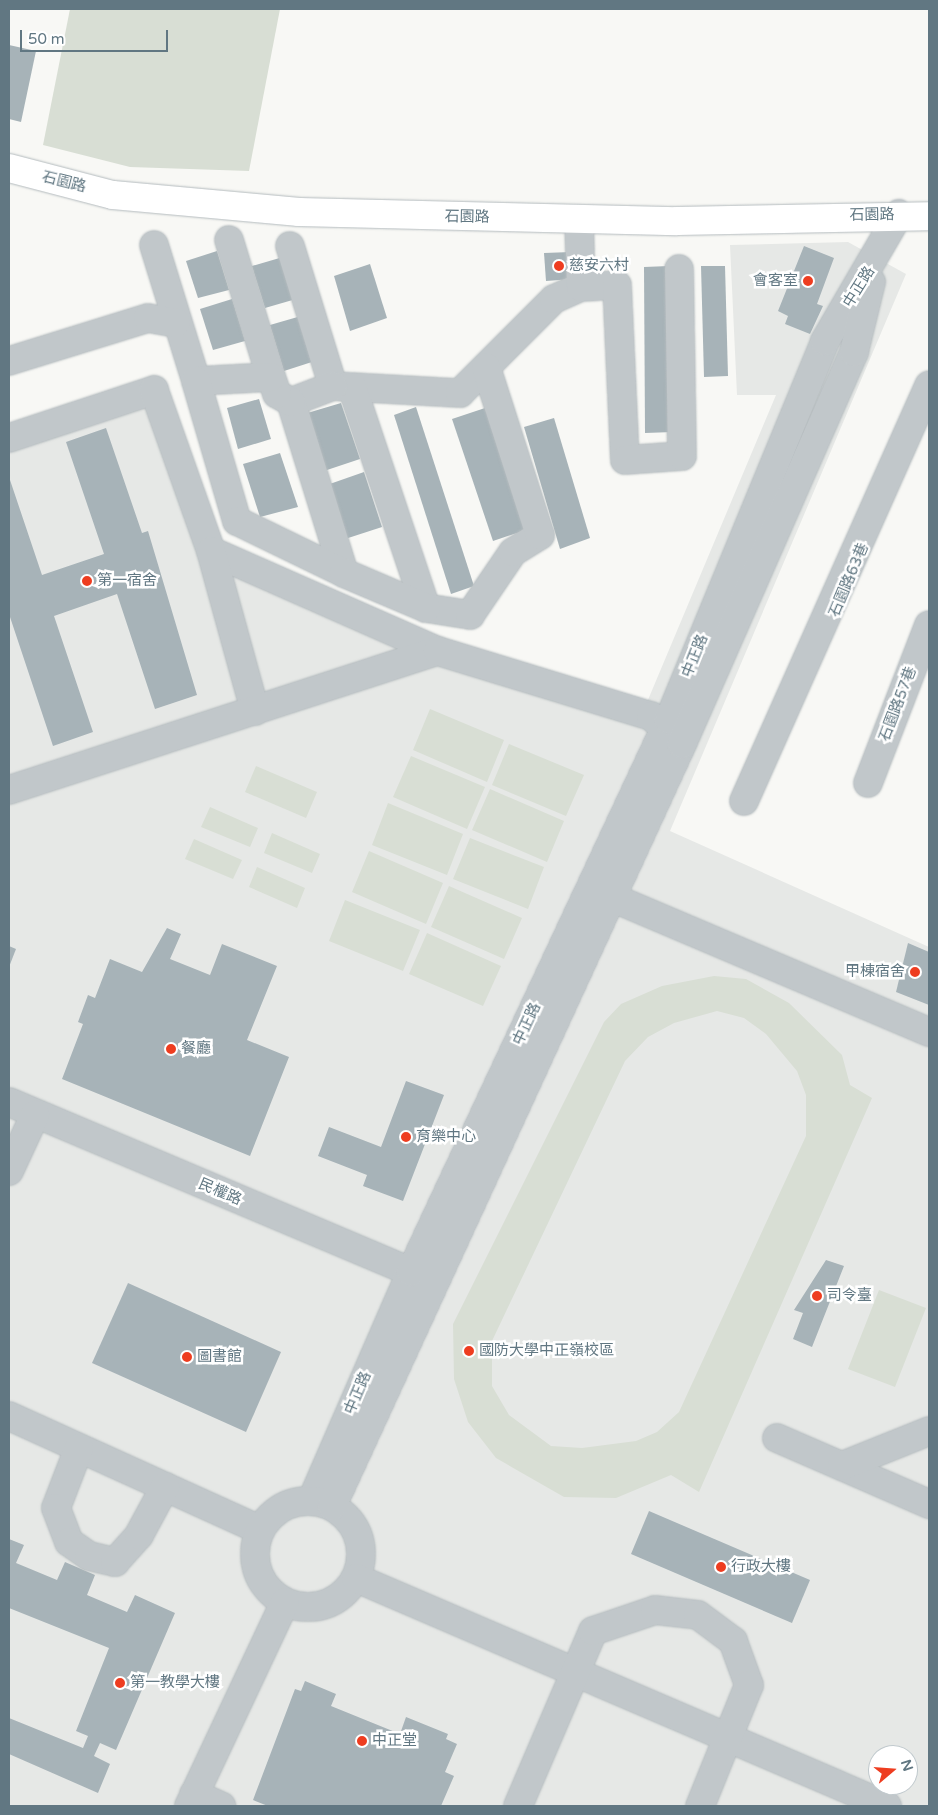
<!DOCTYPE html>
<html>
<head>
<meta charset="utf-8">
<style>
  body { margin:0 }
  #map { position:relative; width:938px; height:1815px; overflow:hidden; background:#f8f8f5; font-family:"Varela Round","Noto Sans TC",sans-serif }
  div>[style] { position:absolute }
  .built>* { inset:0; background:#e6e8e6 }
  .green>* { inset:0; background:#d8ded4 }
  .building>* { inset:0; background:#a7b3b8 }
  .roads { filter:drop-shadow(0 0 1px #b4bbbe) drop-shadow(0 0 1px #b4bbbe) }
  .minor>* { height:28px; margin:-14px; padding:0 14px; transform-origin:14px; border-radius:14px; background:#c1c7ca }
  .minor>.ring { margin:-14px; padding:0; box-sizing:content-box; background:none; border:28px solid #c1c7ca; border-radius:50% }
  .major>* { height:28px; margin:-14px; padding:0 14px; transform-origin:14px; border-radius:14px; background:#fff }
  .dots>* { width:14px; height:14px; translate:-50% -50%; box-sizing:border-box; border:2px solid #fff; border-radius:50% }
  span { translate:-50% -50%; white-space:nowrap; text-align:center; line-height:1.15; -webkit-text-stroke:5px #fff; paint-order:stroke }
  .street-label { font-size:15px; color:#617782 }
  .poi-label { font-size:15px; color:#617782 }
  .left { translate:0 -50%; text-align:left }
  .right { translate:-100% -50%; text-align:right }
  .frame { position:absolute; inset:0; border:10px solid #617782; pointer-events:none }
  .north { position:absolute; left:868px; top:1745px; width:50px; height:50px; box-sizing:border-box; background:#fff; border:1px solid #c0c9cd; border-radius:50%; rotate:72deg; font-size:14px; font-weight:700; line-height:20px; text-align:center; color:#617782 }
  .north::after { content:''; display:block; margin:auto; width:18px; height:22px; background:#ee3d20; clip-path:polygon(50% 0,100% 100%,50% 72%,0 100%) }
  .scale { position:absolute; left:20px; top:30px; width:148px; height:22px; box-sizing:border-box; border:2px solid #617782; border-top:0; padding-left:6px; font-size:15px; line-height:18px; white-space:nowrap; color:#617782; -webkit-text-stroke:4px #fff; paint-order:stroke }
</style>
</head>
<body>
<div id="map">
  <div class="built">
    <i style="clip-path:polygon(evenodd,848px 242px,906px 274px,670px 831px,929px 947px,929px 1806px,9px 1806px,9px 429px,161px 380px,220px 543px,445px 643px,645px 707px,776px 395px,737px 395px,730px 245px,848px 242px,878px 1755px,908px 1755px,908px 1785px,878px 1785px,878px 1755px)"></i>
  </div>
  <div class="green">
    <i style="clip-path:polygon(70px 9px,280px 9px,249px 171px,130px 167px,43px 145px)"></i>
    <i style="clip-path:polygon(430px 709px,504px 740px,487px 782px,413px 750px)"></i>
    <i style="clip-path:polygon(509px 744px,584px 775px,566px 816px,492px 785px)"></i>
    <i style="clip-path:polygon(411px 756px,485px 787px,467px 829px,393px 797px)"></i>
    <i style="clip-path:polygon(256px 766px,317px 792px,306px 818px,245px 792px)"></i>
    <i style="clip-path:polygon(490px 789px,564px 821px,547px 862px,472px 830px)"></i>
    <i style="clip-path:polygon(388px 803px,463px 834px,447px 875px,372px 845px)"></i>
    <i style="clip-path:polygon(210px 807px,258px 828px,250px 847px,201px 827px)"></i>
    <i style="clip-path:polygon(272px 833px,320px 854px,312px 873px,264px 853px)"></i>
    <i style="clip-path:polygon(470px 838px,544px 867px,528px 909px,453px 879px)"></i>
    <i style="clip-path:polygon(194px 839px,242px 860px,233px 879px,185px 859px)"></i>
    <i style="clip-path:polygon(369px 851px,443px 883px,426px 924px,352px 892px)"></i>
    <i style="clip-path:polygon(257px 867px,305px 888px,297px 908px,249px 887px)"></i>
    <i style="clip-path:polygon(449px 886px,522px 918px,504px 959px,431px 927px)"></i>
    <i style="clip-path:polygon(345px 900px,420px 930px,403px 971px,329px 941px)"></i>
    <i style="clip-path:polygon(427px 933px,501px 966px,483px 1006px,409px 974px)"></i>
    <i style="clip-path:polygon(evenodd,714px 976px,746px 979px,789px 1003px,842px 1055px,850px 1085px,872px 1098px,699px 1492px,671px 1475px,616px 1498px,564px 1497px,496px 1458px,468px 1422px,454px 1379px,453px 1324px,604px 1022px,621px 1004px,662px 986px,714px 976px,717px 1011px,744px 1018px,766px 1034px,797px 1071px,806px 1095px,806px 1136px,679px 1412px,657px 1432px,636px 1441px,582px 1448px,551px 1446px,509px 1415px,492px 1386px,492px 1341px,625px 1061px,648px 1037px,674px 1023px,717px 1011px)"></i>
    <i style="clip-path:polygon(879px 1290px,926px 1308px,895px 1387px,848px 1369px)"></i>
  </div>
  <div class="building">
    <i style="clip-path:polygon(9px 45px,36px 51px,21px 122px,9px 119px)"></i>
    <i style="clip-path:polygon(804px 246px,834px 258px,817px 304px,823px 306px,810px 334px,785px 324px,788px 316px,778px 311px)"></i>
    <i style="clip-path:polygon(217px 251px,229px 290px,198px 298px,186px 261px)"></i>
    <i style="clip-path:polygon(571px 252px,573px 279px,546px 281px,544px 253px)"></i>
    <i style="clip-path:polygon(283px 257px,296px 299px,265px 308px,252px 266px)"></i>
    <i style="clip-path:polygon(370px 264px,387px 318px,350px 331px,334px 276px)"></i>
    <i style="clip-path:polygon(669px 266px,673px 432px,645px 433px,644px 267px)"></i>
    <i style="clip-path:polygon(701px 266px,725px 266px,728px 376px,704px 377px)"></i>
    <i style="clip-path:polygon(232px 299px,245px 341px,213px 350px,200px 309px)"></i>
    <i style="clip-path:polygon(301px 316px,315px 361px,284px 371px,270px 325px)"></i>
    <i style="clip-path:polygon(259px 399px,271px 439px,238px 449px,227px 408px)"></i>
    <i style="clip-path:polygon(341px 403px,360px 459px,321px 472px,304px 414px)"></i>
    <i style="clip-path:polygon(416px 407px,474px 586px,451px 594px,394px 415px)"></i>
    <i style="clip-path:polygon(485px 408px,526px 530px,493px 541px,452px 419px)"></i>
    <i style="clip-path:polygon(554px 418px,590px 538px,560px 549px,524px 427px)"></i>
    <i style="clip-path:polygon(106px 428px,142px 533px,148px 531px,197px 695px,155px 709px,117px 594px,54px 616px,93px 732px,53px 746px,9px 614px,9px 477px,42px 575px,104px 554px,66px 442px)"></i>
    <i style="clip-path:polygon(280px 453px,298px 507px,260px 517px,243px 464px)"></i>
    <i style="clip-path:polygon(364px 472px,382px 527px,342px 540px,324px 486px)"></i>
    <i style="clip-path:polygon(167px 928px,181px 934px,170px 959px,210px 975px,222px 944px,277px 966px,247px 1040px,289px 1057px,250px 1156px,62px 1079px,83px 1024px,78px 1022px,88px 995px,95px 998px,110px 959px,142px 972px)"></i>
    <i style="clip-path:polygon(908px 943px,929px 952px,929px 1005px,896px 992px)"></i>
    <i style="clip-path:polygon(9px 946px,16px 949px,9px 967px)"></i>
    <i style="clip-path:polygon(406px 1081px,444px 1095px,403px 1201px,363px 1186px,367px 1175px,318px 1156px,329px 1127px,381px 1147px)"></i>
    <i style="clip-path:polygon(826px 1260px,844px 1266px,812px 1347px,793px 1339px,803px 1313px,794px 1310px)"></i>
    <i style="clip-path:polygon(128px 1283px,281px 1352px,246px 1432px,92px 1363px)"></i>
    <i style="clip-path:polygon(649px 1511px,810px 1580px,792px 1623px,631px 1554px)"></i>
    <i style="clip-path:polygon(9px 1539px,24px 1545px,16px 1563px,57px 1580px,65px 1562px,95px 1575px,87px 1595px,127px 1612px,135px 1595px,175px 1613px,116px 1750px,100px 1743px,94px 1756px,110px 1764px,98px 1793px,9px 1754px,9px 1718px,83px 1748px,88px 1736px,76px 1731px,109px 1648px,9px 1608px)"></i>
    <i style="clip-path:polygon(305px 1681px,336px 1694px,331px 1706px,400px 1734px,406px 1717px,448px 1734px,446px 1739px,457px 1744px,445px 1772px,454px 1776px,441px 1806px,268px 1806px,253px 1800px,295px 1689px,301px 1691px)"></i>
  </div>
  <div class="roads">
    <div class="minor">
      <i style="left:229px;top:240px;width:143px;rotate:73deg"></i>
      <i style="left:154px;top:245px;width:142px;rotate:72.8deg"></i>
      <i style="left:290px;top:246px;width:146px;rotate:72.9deg"></i>
      <i style="left:333px;top:386px;width:127px;rotate:3.2deg"></i>
      <i style="left:460px;top:393px;width:133px;rotate:-45deg"></i>
      <i style="left:554px;top:299px;width:30px;rotate:-24deg"></i>
      <i style="left:581px;top:287px;width:67px;rotate:-91.7deg"></i>
      <i style="left:581px;top:287px;width:36px;rotate:-3deg"></i>
      <i style="left:617px;top:285px;width:175px;rotate:87.4deg"></i>
      <i style="left:625px;top:460px;width:57px;rotate:-4deg"></i>
      <i style="left:682px;top:456px;width:187px;rotate:-90.9deg"></i>
      <i style="left:9px;top:361px;width:145px;rotate:-17.2deg"></i>
      <i style="left:148px;top:318px;width:28px;rotate:10deg"></i>
      <i style="left:352px;top:387px;width:233px;rotate:71.5deg"></i>
      <i style="left:426px;top:608px;width:45px;rotate:9deg"></i>
      <i style="left:470px;top:615px;width:76px;rotate:-55.7deg"></i>
      <i style="left:513px;top:552px;width:32px;rotate:-32deg"></i>
      <i style="left:540px;top:535px;width:176px;rotate:-107.8deg"></i>
      <i style="left:291px;top:402px;width:45px;rotate:-20.9deg"></i>
      <i style="left:9px;top:438px;width:153px;rotate:-18.3deg"></i>
      <i style="left:154px;top:390px;width:171px;rotate:70.5deg"></i>
      <i style="left:211px;top:551px;width:248px;rotate:23.8deg"></i>
      <i style="left:211px;top:551px;width:166px;rotate:74.6deg"></i>
      <i style="left:344px;top:573px;width:179px;rotate:-107.2deg"></i>
      <i style="left:291px;top:402px;width:16px;rotate:-150deg"></i>
      <i style="left:277px;top:394px;width:18px;rotate:-109deg"></i>
      <i style="left:271px;top:377px;width:75px;rotate:176.9deg"></i>
      <i style="left:196px;top:381px;width:146px;rotate:73.7deg"></i>
      <i style="left:237px;top:521px;width:119px;rotate:25.9deg"></i>
      <i style="left:344px;top:573px;width:89px;rotate:23.1deg"></i>
      <i style="left:868px;top:783px;width:169px;rotate:-68.9deg"></i>
      <i style="left:9px;top:790px;width:451px;rotate:-18deg"></i>
      <i style="left:438px;top:651px;width:223px;rotate:17deg"></i>
      <i style="left:651px;top:716px;width:35px;rotate:43deg"></i>
      <i style="left:744px;top:801px;width:455px;rotate:-66deg"></i>
      <i style="left:597px;top:891px;width:361px;rotate:23deg"></i>
      <i style="left:9px;top:1102px;width:453px;rotate:22.9deg"></i>
      <i style="left:9px;top:1171px;width:62px;rotate:-65.1deg"></i>
      <i style="left:9px;top:1416px;width:276px;rotate:24.4deg"></i>
      <i style="left:777px;top:1438px;width:166px;rotate:23.5deg"></i>
      <i style="left:79px;top:1448px;width:64px;rotate:111deg"></i>
      <i style="left:56px;top:1508px;width:36px;rotate:69deg"></i>
      <i style="left:69px;top:1542px;width:24px;rotate:35deg"></i>
      <i style="left:89px;top:1556px;width:27px;rotate:13deg"></i>
      <i style="left:115px;top:1562px;width:36px;rotate:-48deg"></i>
      <i style="left:139px;top:1535px;width:55px;rotate:-61.6deg"></i>
      <i style="left:842px;top:1466px;width:94px;rotate:-21.9deg"></i>
      <i style="left:312px;top:1500px;width:249px;rotate:-66.5deg"></i>
      <i style="left:411px;top:1272px;width:609px;rotate:-64.95deg"></i>
      <i style="left:669px;top:720px;width:410px;rotate:-67.6deg"></i>
      <i style="left:825px;top:341px;width:147px;rotate:-59.8deg"></i>
      <i class="ring" style="left:255px;top:1501px;width:78px;height:78px"></i>
      <i style="left:332px;top:1506px;width:839px;rotate:-65.33deg"></i>
      <i style="left:682px;top:744px;width:428px;rotate:-66.3deg"></i>
      <i style="left:854px;top:352px;width:72px;rotate:-76.3deg"></i>
      <i style="left:356px;top:1578px;width:578px;rotate:23.24deg"></i>
      <i style="left:194px;top:1794px;width:30px;rotate:24deg"></i>
      <i style="left:189px;top:1806px;width:225px;rotate:-64.8deg"></i>
      <i style="left:518px;top:1806px;width:190px;rotate:-66.8deg"></i>
      <i style="left:593px;top:1631px;width:65px;rotate:-18.7deg"></i>
      <i style="left:655px;top:1610px;width:43px;rotate:6.6deg"></i>
      <i style="left:698px;top:1615px;width:44px;rotate:36.6deg"></i>
      <i style="left:733px;top:1641px;width:47px;rotate:70deg"></i>
      <i style="left:749px;top:1685px;width:131px;rotate:112deg"></i>
    </div>
    <div class="major">
      <i style="left:9px;top:168px;width:107px;rotate:14.6deg"></i>
      <i style="left:113px;top:195px;width:187px;rotate:5.2deg"></i>
      <i style="left:299px;top:212px;width:378px;rotate:1.4deg"></i>
      <i style="left:677px;top:221px;width:252px;rotate:-1.1deg"></i>
    </div>
  </div>
  <div class="dots">
    <i style="left:559px;top:266px;background:#ee3d20"></i>
    <i style="left:808px;top:281px;background:#ee3d20"></i>
    <i style="left:87px;top:581px;background:#ee3d20"></i>
    <i style="left:915px;top:972px;background:#ee3d20"></i>
    <i style="left:171px;top:1049px;background:#ee3d20"></i>
    <i style="left:406px;top:1137px;background:#ee3d20"></i>
    <i style="left:817px;top:1296px;background:#ee3d20"></i>
    <i style="left:469px;top:1351px;background:#ee3d20"></i>
    <i style="left:187px;top:1357px;background:#ee3d20"></i>
    <i style="left:721px;top:1567px;background:#ee3d20"></i>
    <i style="left:120px;top:1683px;background:#ee3d20"></i>
    <i style="left:362px;top:1741px;background:#ee3d20"></i>
  </div>
  <div class="street-label">
    <span style="left:64px;top:182px;rotate:14deg">石園路</span>
    <span style="left:872px;top:215px;rotate:-1deg">石園路</span>
    <span style="left:467px;top:217px;rotate:1deg">石園路</span>
    <span style="left:859px;top:287px;rotate:-58deg">中正路</span>
    <span style="left:849px;top:580px;rotate:-67deg">石園路63巷</span>
    <span style="left:695px;top:656px;rotate:-68deg">中正路</span>
    <span style="left:898px;top:704px;rotate:-69deg">石園路57巷</span>
    <span style="left:527px;top:1024px;rotate:-65deg">中正路</span>
    <span style="left:220px;top:1192px;rotate:23deg">民權路</span>
    <span style="left:358px;top:1393px;rotate:-67deg">中正路</span>
  </div>
  <div class="poi-label">
    <span class="left" style="left:569px;top:266px">慈安六村</span>
    <span class="right" style="left:798px;top:281px">會客室</span>
    <span class="left" style="left:97px;top:581px">第一宿舍</span>
    <span class="right" style="left:905px;top:972px">甲棟宿舍</span>
    <span class="left" style="left:181px;top:1049px">餐廳</span>
    <span class="left" style="left:416px;top:1137px">育樂中心</span>
    <span class="left" style="left:827px;top:1296px">司令臺</span>
    <span class="left" style="left:479px;top:1351px">國防大學中正嶺校區</span>
    <span class="left" style="left:197px;top:1357px">圖書館</span>
    <span class="left" style="left:731px;top:1567px">行政大樓</span>
    <span class="left" style="left:130px;top:1683px">第一教學大樓</span>
    <span class="left" style="left:372px;top:1741px">中正堂</span>
  </div>
  <div class="frame"></div>
  <div class="north">N</div>
  <div class="scale">50 m</div>
</div>
</body>
</html>
